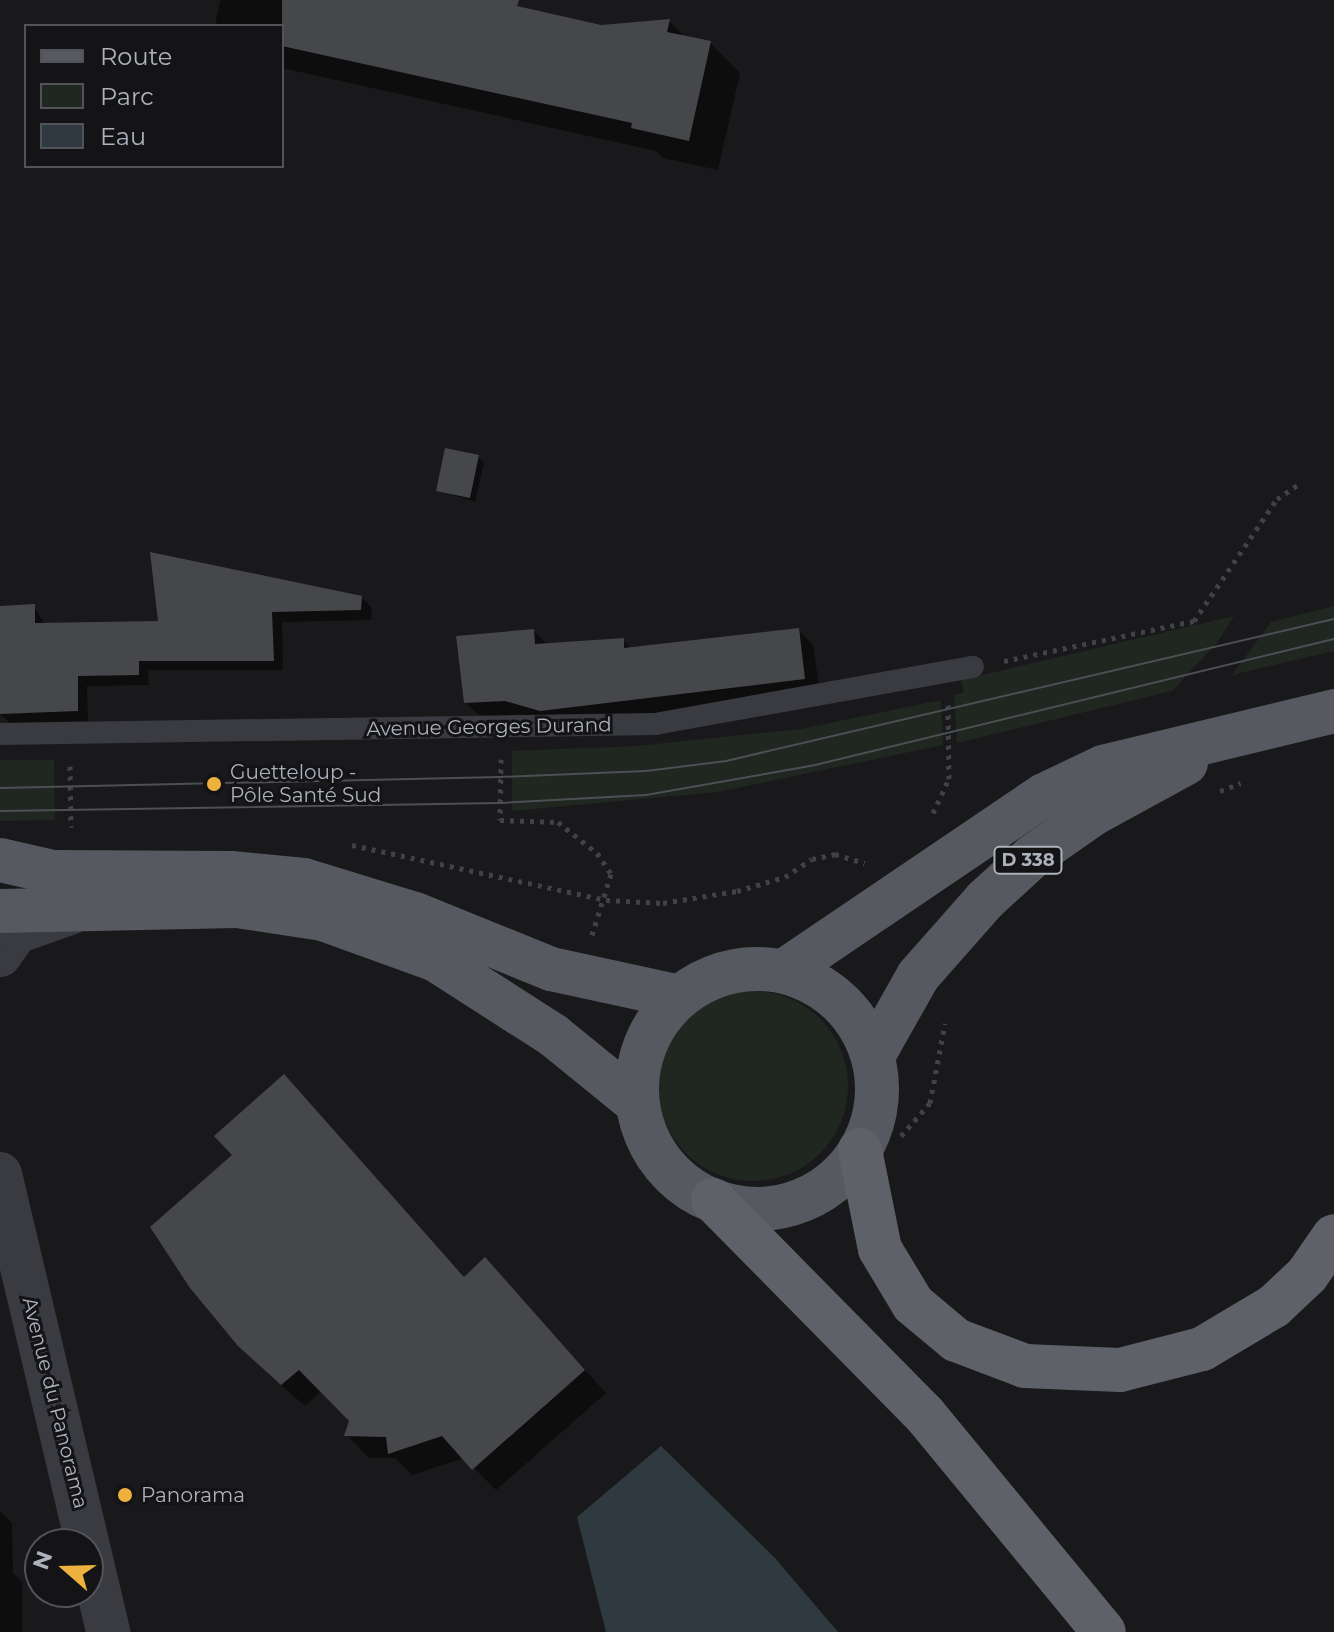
<!DOCTYPE html>
<html>
<head>
<meta charset="utf-8">
<style>
  body { margin:0 }
  #map { position:relative; width:1334px; height:1632px; overflow:hidden; background:#19191c; font-family:Montserrat,sans-serif }
  div>[style] { position:absolute }
  .green>* { inset:0; background:#1f2720 }
  .round { border-radius:50% }
  .water>* { inset:0; background:#2f3940 }
  .shadow>* { inset:0; background:#0007 }
  .building>* { inset:0; background:#46474b }
  .path>* { height:5px; margin-top:-2.5px; transform-origin:0; background:repeating-linear-gradient(90deg,#404247 0 4px,transparent 0 10px) }
  .service>* { height:22px; margin:-11px; padding:0 11px; transform-origin:11px; border-radius:11px; background:#3a3b40 }
  .minor>* { height:44px; margin:-22px; padding:0 22px; transform-origin:22px; border-radius:22px; background:#3a3b40 }
  .primary>* { height:44px; margin:-22px; padding:0 22px; transform-origin:22px; border-radius:22px; background:#56595f }
  .primary>.ring { margin:-22px; padding:0; box-sizing:content-box; background:none; border:44px solid #56595f; border-radius:50% }
  .trunk>* { height:44px; margin:-22px; padding:0 22px; transform-origin:22px; border-radius:22px; background:#5e6268 }
  .tram>* { height:2px; margin:-1px; padding:0 1px; transform-origin:1px; border-radius:1px; background:#4d4f55 }
  .dots>* { width:22px; height:22px; translate:-50% -50%; box-sizing:border-box; border:4px solid #141417; border-radius:50% }
  span { translate:-50% -50%; white-space:nowrap; text-align:center; line-height:1.15; -webkit-text-stroke:6px #141417; paint-order:stroke }
  .shield-label span { padding:2px 6px; background:#141417; border:2px solid; border-radius:6px; -webkit-text-stroke-width:0 }
  .shield-label { font-size:18px; color:#acb1bb; font-weight:700 }
  .street-label { font-size:20px; color:#acb1bb }
  .poi-label { font-size:20px; color:#acb1bb }
  .left { translate:0 -50%; text-align:left }
  .legend { position:absolute; left:24px; top:24px; width:260px; height:144px; box-sizing:border-box; background:#141417; border:2px solid #515359; margin:0; padding:10px 14px; list-style:none; font-size:24px; color:#acb1bb }
  .legend li { display:flex; align-items:center; gap:16px; height:40px }
  .legend b { width:40px; border:2px solid #515359 }
  .north { position:absolute; left:24px; top:1528px; width:80px; height:80px; box-sizing:border-box; background:#141417; border:2px solid #515359; border-radius:50%; rotate:290deg; font-size:22px; font-weight:700; line-height:32px; text-align:center; color:#acb1bb }
  .north::after { content:''; display:block; margin:auto; width:28px; height:36px; background:#eeb13e; clip-path:polygon(50% 0,100% 100%,50% 72%,0 100%) }
</style>
</head>
<body>
<div id="map">
  <div class="green">
    <i style="clip-path:polygon(1334px 606px,1334px 651px,1232px 675px,1271px 622px)"></i>
    <i style="clip-path:polygon(1234px 616px,1217px 643px,1172px 691px,957px 743px,954px 695px,964px 692px,961px 680px)"></i>
    <i style="clip-path:polygon(941px 700px,943px 745px,718px 792px,512px 811px,512px 751px,636px 746px,801px 729px)"></i>
    <i style="clip-path:polygon(0 760px,54px 760px,55px 820px,0 821px)"></i>
    <i class="round" style="left:658px;top:991px;width:190px;height:190px"></i>
  </div>
  <div class="water">
    <i style="clip-path:polygon(661px 1446px,775px 1558px,838px 1632px,606px 1632px,577px 1517px)"></i>
  </div>
  <div class="shadow">
    <i style="clip-path:polygon(220px 0,478px 0,601px 27px,669px 21px,686px 38px,710px 43px,740px 73px,718px 170px,663px 158px,656px 151px,282px 68px,282px 26px,215px 26px)"></i>
    <i style="clip-path:polygon(478px 457px,484px 463px,475px 502px,438px 490px)"></i>
    <i style="clip-path:polygon(361px 597px,372px 608px,371px 620px,282px 622px,283px 670px,148px 670px,149px 685px,87px 686px,88px 721px,10px 723px,0 714px,0 608px,34px 606px,45px 625px,160px 623px)"></i>
    <i style="clip-path:polygon(798px 630px,813px 645px,820px 693px,557px 725px,481px 717px,465px 702px,533px 631px,548px 645px,623px 640px,632px 649px)"></i>
    <i style="clip-path:polygon(284px 1076px,465px 1278px,485px 1260px,606px 1393px,496px 1490px,464px 1458px,412px 1475px,395px 1458px,369px 1458px,347px 1435px,351px 1420px,322px 1391px,305px 1406px,263px 1369px,235px 1155px)"></i>
    <i style="clip-path:polygon(0 1511px,12px 1523px,13px 1573px,22px 1582px,22px 1632px,0 1632px)"></i>
  </div>
  <div class="building">
    <i style="clip-path:polygon(282px 0,519px 0,517px 6px,601px 25px,670px 19px,667px 32px,711px 41px,689px 141px,631px 128px,632px 123px,282px 46px)"></i>
    <i style="clip-path:polygon(445px 448px,479px 455px,470px 498px,436px 491px)"></i>
    <i style="clip-path:polygon(150px 552px,362px 596px,361px 610px,272px 612px,274px 661px,139px 661px,139px 675px,78px 676px,78px 711px,0 714px,0 606px,35px 604px,35px 623px,158px 621px)"></i>
    <i style="clip-path:polygon(799px 628px,805px 679px,540px 711px,505px 701px,464px 703px,456px 636px,534px 629px,535px 644px,624px 638px,624px 648px)"></i>
    <i style="clip-path:polygon(284px 1074px,464px 1277px,485px 1257px,585px 1370px,472px 1470px,442px 1436px,388px 1454px,386px 1437px,344px 1436px,349px 1421px,299px 1370px,281px 1385px,238px 1346px,190px 1288px,150px 1227px,232px 1155px,214px 1136px)"></i>
  </div>
  <div class="path">
    <i style="left:1004px;top:661px;width:194px;rotate:-11.9deg"></i>
    <i style="left:1194px;top:621px;width:148px;rotate:-55.8deg"></i>
    <i style="left:1277px;top:499px;width:25px;rotate:-34deg"></i>
    <i style="left:501px;top:759px;width:61px;rotate:90.9deg"></i>
    <i style="left:500px;top:820px;width:58px;rotate:2deg"></i>
    <i style="left:558px;top:822px;width:50px;rotate:38.5deg"></i>
    <i style="left:597px;top:853px;width:25px;rotate:56deg"></i>
    <i style="left:611px;top:874px;width:64px;rotate:107.3deg"></i>
    <i style="left:70px;top:766px;width:61px;rotate:89.1deg"></i>
    <i style="left:1220px;top:791px;width:22px;rotate:-21deg"></i>
    <i style="left:933px;top:813px;width:38px;rotate:-65deg"></i>
    <i style="left:949px;top:779px;width:76px;rotate:-90.8deg"></i>
    <i style="left:352px;top:845px;width:260px;rotate:12.2deg"></i>
    <i style="left:606px;top:900px;width:57px;rotate:3deg"></i>
    <i style="left:663px;top:903px;width:75px;rotate:-9.2deg"></i>
    <i style="left:737px;top:891px;width:50px;rotate:-16.3deg"></i>
    <i style="left:785px;top:877px;width:32px;rotate:-34deg"></i>
    <i style="left:812px;top:859px;width:24px;rotate:-12deg"></i>
    <i style="left:835px;top:854px;width:31px;rotate:17deg"></i>
    <i style="left:901px;top:1136px;width:44px;rotate:-48.7deg"></i>
    <i style="left:930px;top:1103px;width:81px;rotate:-79.4deg"></i>
  </div>
  <div class="service">
    <i style="left:0;top:734px;width:655px;rotate:-0.87deg"></i>
    <i style="left:655px;top:724px;width:323px;rotate:-10.2deg"></i>
  </div>
  <div class="minor">
    <i style="left:0;top:955px;width:28px;rotate:-55deg"></i>
    <i style="left:16px;top:932px;width:57px;rotate:-19.4deg"></i>
    <i style="left:0;top:1174px;width:471px;rotate:76.7deg"></i>
  </div>
  <div class="primary">
    <i style="left:0;top:860px;width:54px;rotate:12.8deg"></i>
    <i style="left:53px;top:872px;width:178px;rotate:0.3deg"></i>
    <i style="left:231px;top:873px;width:73px;rotate:5.5deg"></i>
    <i style="left:304px;top:880px;width:116px;rotate:17deg"></i>
    <i style="left:415px;top:914px;width:147px;rotate:22deg"></i>
    <i style="left:551px;top:969px;width:132px;rotate:12.2deg"></i>
    <i style="left:0;top:911px;width:237px;rotate:-1.2deg"></i>
    <i style="left:237px;top:906px;width:87px;rotate:8.6deg"></i>
    <i style="left:323px;top:919px;width:120px;rotate:19.9deg"></i>
    <i style="left:436px;top:960px;width:139px;rotate:32.7deg"></i>
    <i style="left:553px;top:1035px;width:109px;rotate:39.1deg"></i>
    <i class="ring" style="left:637px;top:969px;width:196px;height:196px"></i>
    <i style="left:784px;top:971px;width:314px;rotate:-34.1deg"></i>
    <i style="left:1044px;top:795px;width:65px;rotate:-25.4deg"></i>
    <i style="left:1103px;top:767px;width:238px;rotate:-13.6deg"></i>
    <i style="left:873px;top:1056px;width:92px;rotate:-60.6deg"></i>
    <i style="left:918px;top:976px;width:101px;rotate:-48.6deg"></i>
    <i style="left:985px;top:900px;width:65px;rotate:-42.5deg"></i>
    <i style="left:1033px;top:856px;width:73px;rotate:-35deg"></i>
    <i style="left:1093px;top:814px;width:106px;rotate:-28.7deg"></i>
  </div>
  <div class="trunk">
    <i style="left:860px;top:1150px;width:101px;rotate:78.6deg"></i>
    <i style="left:880px;top:1249px;width:64px;rotate:59deg"></i>
    <i style="left:913px;top:1304px;width:56px;rotate:39.9deg"></i>
    <i style="left:956px;top:1340px;width:74px;rotate:20.6deg"></i>
    <i style="left:1025px;top:1366px;width:95px;rotate:2.4deg"></i>
    <i style="left:1120px;top:1370px;width:85px;rotate:-14.4deg"></i>
    <i style="left:1202px;top:1349px;width:84px;rotate:-30.8deg"></i>
    <i style="left:1274px;top:1306px;width:45px;rotate:-43.2deg"></i>
    <i style="left:1307px;top:1275px;width:47px;rotate:-55.3deg"></i>
    <i style="left:713px;top:1200px;width:302px;rotate:45.4deg"></i>
    <i style="left:925px;top:1415px;width:281px;rotate:50.5deg"></i>
  </div>
  <div class="tram">
    <i style="left:0;top:788px;width:500px;rotate:-1.26deg"></i>
    <i style="left:500px;top:777px;width:146px;rotate:-2.4deg"></i>
    <i style="left:646px;top:771px;width:81px;rotate:-7.1deg"></i>
    <i style="left:726px;top:761px;width:624px;rotate:-13.15deg"></i>
    <i style="left:0;top:811px;width:500px;rotate:-0.92deg"></i>
    <i style="left:500px;top:803px;width:146px;rotate:-3.1deg"></i>
    <i style="left:646px;top:795px;width:168px;rotate:-10deg"></i>
    <i style="left:811px;top:766px;width:538px;rotate:-13.65deg"></i>
  </div>
  <div class="dots">
    <i style="left:214px;top:784px;background:#eeb13e"></i>
    <i style="left:125px;top:1495px;background:#eeb13e"></i>
  </div>
  <div class="shield-label">
    <span style="left:1028px;top:860px">D 338</span>
  </div>
  <div class="street-label">
    <span style="left:489px;top:727px;rotate:-1deg">Avenue Georges Durand</span>
    <span style="left:55px;top:1403px;rotate:76deg">Avenue du Panorama</span>
  </div>
  <div class="poi-label">
    <span class="left" style="left:230px;top:784px">Guetteloup -<br>Pôle Santé Sud</span>
    <span class="left" style="left:141px;top:1495px">Panorama</span>
  </div>
  <ul class="legend">
  <li><b style="height:10px;background:#56595f"></b>Route</li>
  <li><b style="height:22px;background:#1f2720"></b>Parc</li>
  <li><b style="height:22px;background:#2f3940"></b>Eau</li>
  </ul>
  <div class="north">N</div>
</div>
</body>
</html>
